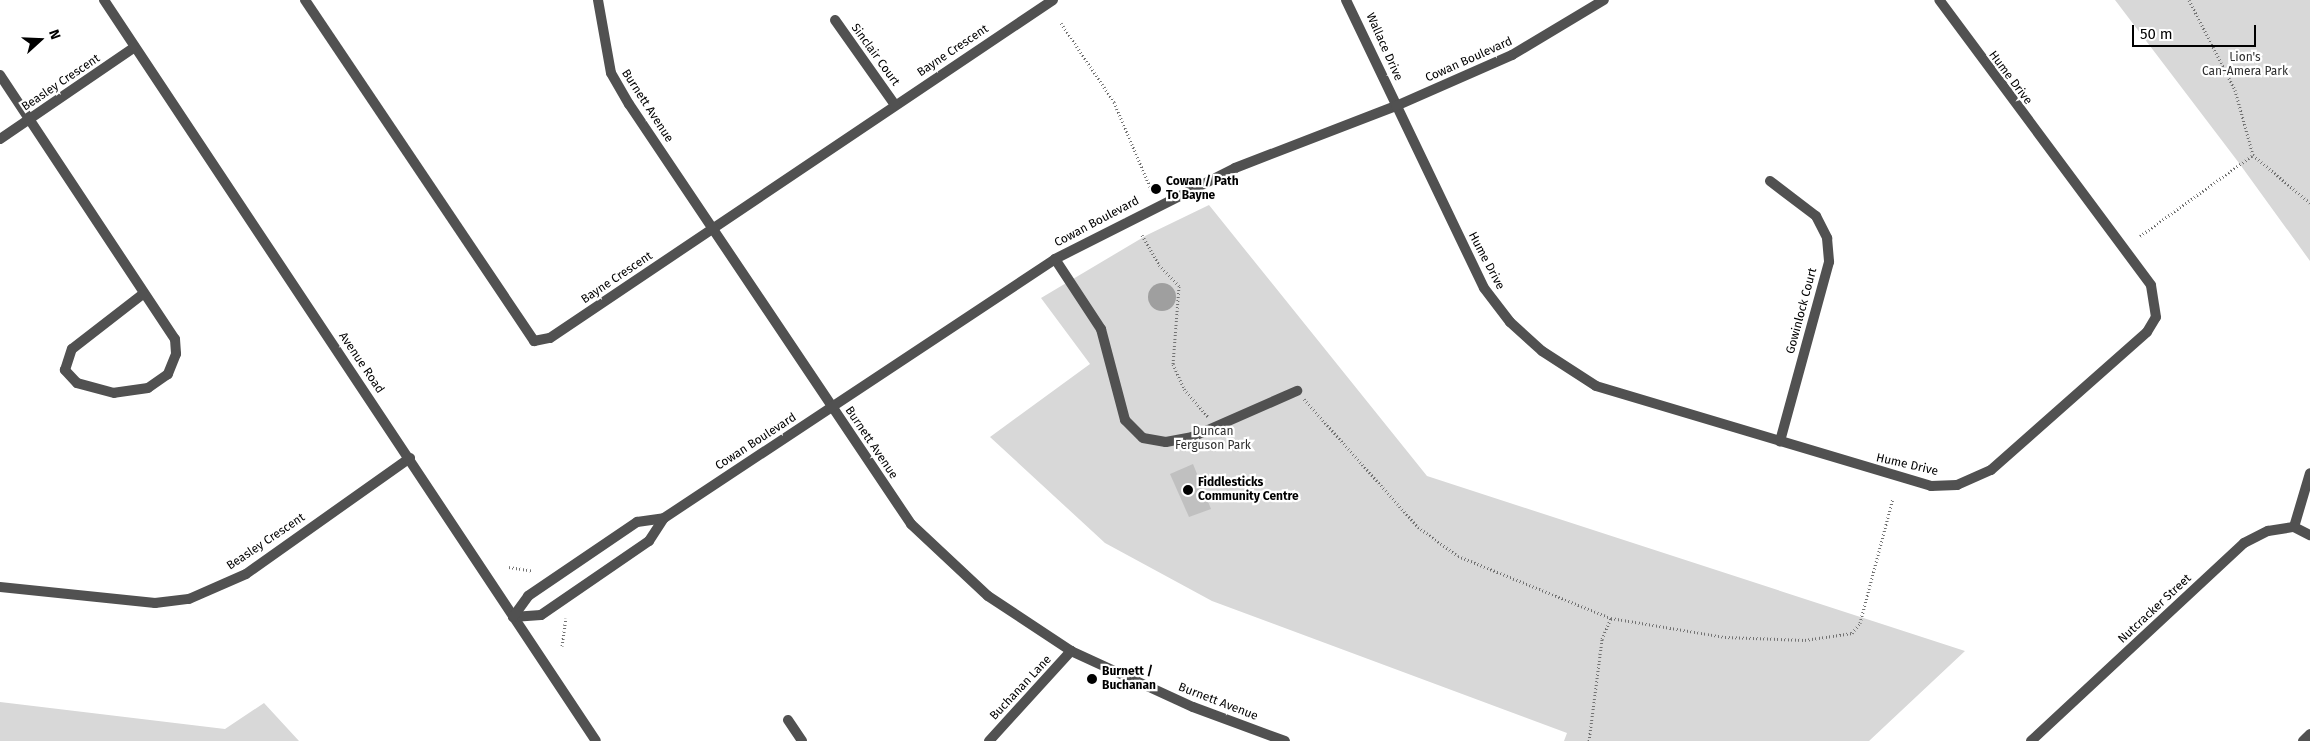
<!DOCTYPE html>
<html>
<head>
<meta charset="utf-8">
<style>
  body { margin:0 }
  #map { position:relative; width:2310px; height:741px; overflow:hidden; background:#fff; font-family:"Fira Sans",sans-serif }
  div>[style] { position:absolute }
  .green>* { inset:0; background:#d8d8d8 }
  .water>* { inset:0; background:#9f9f9f }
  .round { border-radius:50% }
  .building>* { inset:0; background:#c0c0c0 }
  .path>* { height:3px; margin-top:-1.5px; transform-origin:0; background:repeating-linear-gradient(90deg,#737373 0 1px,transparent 0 3.5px) }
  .service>* { height:10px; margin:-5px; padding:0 5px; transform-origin:5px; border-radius:5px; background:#515151 }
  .minor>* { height:10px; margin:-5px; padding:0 5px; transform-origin:5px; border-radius:5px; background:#515151 }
  .tertiary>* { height:10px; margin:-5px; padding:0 5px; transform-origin:5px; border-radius:5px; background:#515151 }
  .dots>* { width:14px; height:14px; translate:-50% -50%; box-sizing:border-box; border:2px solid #fff; border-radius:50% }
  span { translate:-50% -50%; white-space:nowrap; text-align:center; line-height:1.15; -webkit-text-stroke:4.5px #fff; paint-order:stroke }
  .street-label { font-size:12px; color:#000 }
  .park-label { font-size:12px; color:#2f2f2f }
  .poi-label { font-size:12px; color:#000; font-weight:700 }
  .left { translate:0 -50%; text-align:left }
  .north { position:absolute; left:15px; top:15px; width:50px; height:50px; -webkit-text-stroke:4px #fff; paint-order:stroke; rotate:70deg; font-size:14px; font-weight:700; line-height:20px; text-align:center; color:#000 }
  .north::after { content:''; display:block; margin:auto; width:18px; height:22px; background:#000; clip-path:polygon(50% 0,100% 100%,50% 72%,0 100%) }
  .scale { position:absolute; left:2132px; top:25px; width:124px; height:22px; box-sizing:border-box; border:2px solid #000; border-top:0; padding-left:6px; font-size:15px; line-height:18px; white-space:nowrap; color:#000; -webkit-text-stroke:4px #fff; paint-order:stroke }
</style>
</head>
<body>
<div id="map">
  <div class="green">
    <i style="clip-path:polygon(2115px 0,2310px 0,2310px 261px,2239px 163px)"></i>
    <i style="clip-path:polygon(1209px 205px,1427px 476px,1965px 651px,1869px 741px,1564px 741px,1567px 733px,1212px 601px,1105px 543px,990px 437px,1090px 364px,1041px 298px,1147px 235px)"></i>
    <i style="clip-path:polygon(0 702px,225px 729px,264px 703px,299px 741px,0 741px)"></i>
  </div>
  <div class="water">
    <i class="round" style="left:1148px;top:283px;width:28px;height:28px"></i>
  </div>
  <div class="building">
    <i style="clip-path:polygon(1193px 464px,1211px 509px,1189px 517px,1170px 474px)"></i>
  </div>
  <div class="path">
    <i style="left:2189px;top:0;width:101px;rotate:62.9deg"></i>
    <i style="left:2235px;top:90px;width:67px;rotate:74.5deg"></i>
    <i style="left:2253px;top:155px;width:75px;rotate:40.1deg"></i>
    <i style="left:1061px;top:23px;width:95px;rotate:56.1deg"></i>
    <i style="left:1114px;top:102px;width:100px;rotate:67deg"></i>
    <i style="left:1142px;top:235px;width:34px;rotate:60deg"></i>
    <i style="left:1159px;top:265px;width:29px;rotate:46deg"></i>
    <i style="left:1179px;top:286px;width:78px;rotate:94.4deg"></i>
    <i style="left:1173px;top:364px;width:27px;rotate:66deg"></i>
    <i style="left:1184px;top:389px;width:37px;rotate:49deg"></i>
    <i style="left:2140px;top:236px;width:139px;rotate:-35.6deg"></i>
    <i style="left:1304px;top:399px;width:171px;rotate:48.3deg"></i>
    <i style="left:1418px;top:527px;width:49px;rotate:35.9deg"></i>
    <i style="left:1458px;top:556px;width:165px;rotate:22.1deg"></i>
    <i style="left:1611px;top:618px;width:116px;rotate:9.5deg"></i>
    <i style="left:1725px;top:637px;width:80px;rotate:2.1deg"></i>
    <i style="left:1805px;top:640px;width:48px;rotate:-8.5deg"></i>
    <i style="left:1852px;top:633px;width:13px;rotate:-51deg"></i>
    <i style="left:1860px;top:623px;width:129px;rotate:-75.2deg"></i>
    <i style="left:509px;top:567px;width:24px;rotate:9deg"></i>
    <i style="left:562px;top:646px;width:28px;rotate:-82deg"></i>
    <i style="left:1589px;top:741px;width:103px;rotate:-82.7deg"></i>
    <i style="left:1602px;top:639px;width:23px;rotate:-67deg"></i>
  </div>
  <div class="service">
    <i style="left:0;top:75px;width:317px;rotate:56.5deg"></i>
    <i style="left:175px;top:339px;width:15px;rotate:86deg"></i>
    <i style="left:176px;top:354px;width:22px;rotate:112deg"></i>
    <i style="left:168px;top:374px;width:24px;rotate:145deg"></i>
    <i style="left:148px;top:388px;width:34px;rotate:172deg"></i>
    <i style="left:114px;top:393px;width:38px;rotate:-165deg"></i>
    <i style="left:77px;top:383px;width:18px;rotate:-133deg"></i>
    <i style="left:65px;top:370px;width:22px;rotate:-72deg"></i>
    <i style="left:72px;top:349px;width:90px;rotate:-37.8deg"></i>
    <i style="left:1055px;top:259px;width:84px;rotate:56.7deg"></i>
    <i style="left:1101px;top:329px;width:94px;rotate:75.2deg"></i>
    <i style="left:1125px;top:420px;width:25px;rotate:45deg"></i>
    <i style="left:1143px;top:438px;width:23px;rotate:10deg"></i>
    <i style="left:1166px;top:442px;width:26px;rotate:-11deg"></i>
    <i style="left:1192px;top:437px;width:115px;rotate:-23.7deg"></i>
    <i style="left:2303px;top:741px;width:10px;rotate:-45deg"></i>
  </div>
  <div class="minor">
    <i style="left:305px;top:0;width:411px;rotate:56.1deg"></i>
    <i style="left:534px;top:341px;width:16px;rotate:-11deg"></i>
    <i style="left:550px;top:338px;width:606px;rotate:-33.9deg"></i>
    <i style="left:598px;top:0;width:74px;rotate:79.9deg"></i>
    <i style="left:611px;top:73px;width:36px;rotate:60deg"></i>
    <i style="left:629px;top:104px;width:506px;rotate:56.12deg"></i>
    <i style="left:911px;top:524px;width:105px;rotate:43.1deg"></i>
    <i style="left:988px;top:596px;width:100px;rotate:33.5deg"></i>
    <i style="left:1071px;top:651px;width:134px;rotate:24.7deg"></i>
    <i style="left:1193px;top:707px;width:98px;rotate:20.3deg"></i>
    <i style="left:1346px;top:0;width:319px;rotate:64.4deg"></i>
    <i style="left:1484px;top:288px;width:43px;rotate:52.6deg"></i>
    <i style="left:1510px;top:322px;width:43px;rotate:42.2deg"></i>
    <i style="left:1542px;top:351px;width:64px;rotate:32.9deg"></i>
    <i style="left:1596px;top:386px;width:350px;rotate:16.6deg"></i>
    <i style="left:1931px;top:486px;width:26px;rotate:-2deg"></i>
    <i style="left:1957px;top:485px;width:37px;rotate:-24deg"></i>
    <i style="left:1991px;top:470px;width:208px;rotate:-41.5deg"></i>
    <i style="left:2147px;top:332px;width:17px;rotate:-59deg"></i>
    <i style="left:2156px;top:317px;width:32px;rotate:-99deg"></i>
    <i style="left:2151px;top:285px;width:355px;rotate:-126.6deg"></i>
    <i style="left:835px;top:20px;width:104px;rotate:54.8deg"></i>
    <i style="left:0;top:139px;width:163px;rotate:-34.3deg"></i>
    <i style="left:1770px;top:181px;width:58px;rotate:37.3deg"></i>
    <i style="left:1816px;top:216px;width:25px;rotate:63deg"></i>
    <i style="left:1827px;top:238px;width:24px;rotate:85deg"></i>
    <i style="left:1829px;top:262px;width:186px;rotate:105.3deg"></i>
    <i style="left:2294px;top:527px;width:56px;rotate:-73.5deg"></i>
    <i style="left:0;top:587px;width:156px;rotate:5.9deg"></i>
    <i style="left:155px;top:603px;width:34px;rotate:-7deg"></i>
    <i style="left:189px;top:599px;width:62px;rotate:-23.7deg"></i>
    <i style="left:246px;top:574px;width:201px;rotate:-35.3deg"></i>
    <i style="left:788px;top:720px;width:25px;rotate:56deg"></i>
    <i style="left:989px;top:741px;width:122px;rotate:-47.7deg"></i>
    <i style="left:2031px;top:741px;width:291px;rotate:-42.9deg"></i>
    <i style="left:2244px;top:543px;width:27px;rotate:-27deg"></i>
    <i style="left:2268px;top:531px;width:26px;rotate:-9deg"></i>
    <i style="left:2294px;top:527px;width:18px;rotate:27deg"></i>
  </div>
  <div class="tertiary">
    <i style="left:104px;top:0;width:889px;rotate:56.42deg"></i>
    <i style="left:513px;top:617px;width:28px;rotate:-4deg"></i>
    <i style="left:541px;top:615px;width:131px;rotate:-34.4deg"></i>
    <i style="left:649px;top:541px;width:27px;rotate:-57deg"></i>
    <i style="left:664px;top:518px;width:469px;rotate:-33.5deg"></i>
    <i style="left:1055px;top:259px;width:202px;rotate:-26.8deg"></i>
    <i style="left:1235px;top:168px;width:173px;rotate:-21.1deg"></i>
    <i style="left:1396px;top:106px;width:127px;rotate:-23.7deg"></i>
    <i style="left:1512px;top:55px;width:107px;rotate:-30.9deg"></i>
    <i style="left:513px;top:617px;width:26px;rotate:-54deg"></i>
    <i style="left:528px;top:596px;width:132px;rotate:-34.2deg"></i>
    <i style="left:637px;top:522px;width:27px;rotate:-8deg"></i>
  </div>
  <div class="dots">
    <i style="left:1156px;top:189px;background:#000"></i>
    <i style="left:1188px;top:490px;background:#000"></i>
    <i style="left:1092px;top:679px;background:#000"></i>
  </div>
  <div class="street-label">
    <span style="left:1384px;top:47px;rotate:66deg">Wallace Drive</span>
    <span style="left:953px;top:51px;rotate:-34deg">Bayne Crescent</span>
    <span style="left:875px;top:55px;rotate:54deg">Sinclair Court</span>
    <span style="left:1469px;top:60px;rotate:-24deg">Cowan Boulevard</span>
    <span style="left:2010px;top:78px;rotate:53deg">Hume Drive</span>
    <span style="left:61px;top:83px;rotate:-34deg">Beasley Crescent</span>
    <span style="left:647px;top:106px;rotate:57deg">Burnett Avenue</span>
    <span style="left:1097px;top:222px;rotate:-28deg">Cowan Boulevard</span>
    <span style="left:1486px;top:261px;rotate:62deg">Hume Drive</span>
    <span style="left:617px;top:278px;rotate:-34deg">Bayne Crescent</span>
    <span style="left:1802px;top:311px;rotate:-75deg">Gowinlock Court</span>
    <span style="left:361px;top:363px;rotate:56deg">Avenue Road</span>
    <span style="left:756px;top:442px;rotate:-33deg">Cowan Boulevard</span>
    <span style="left:871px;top:443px;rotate:56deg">Burnett Avenue</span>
    <span style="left:1907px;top:465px;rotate:13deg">Hume Drive</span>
    <span style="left:266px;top:542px;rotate:-34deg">Beasley Crescent</span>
    <span style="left:2155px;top:609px;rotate:-43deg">Nutcracker Street</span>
    <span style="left:1021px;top:688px;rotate:-47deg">Buchanan Lane</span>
    <span style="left:1218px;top:702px;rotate:21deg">Burnett Avenue</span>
  </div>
  <div class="park-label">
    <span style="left:2245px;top:65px">Lion's<br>Can-Amera Park</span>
    <span style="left:1213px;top:439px">Duncan<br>Ferguson Park</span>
  </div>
  <div class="poi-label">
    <span class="left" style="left:1166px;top:189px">Cowan / Path<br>To Bayne</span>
    <span class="left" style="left:1198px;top:490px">Fiddlesticks<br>Community Centre</span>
    <span class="left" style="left:1102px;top:679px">Burnett /<br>Buchanan</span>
  </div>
  <div class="north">N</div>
  <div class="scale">50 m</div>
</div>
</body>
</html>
